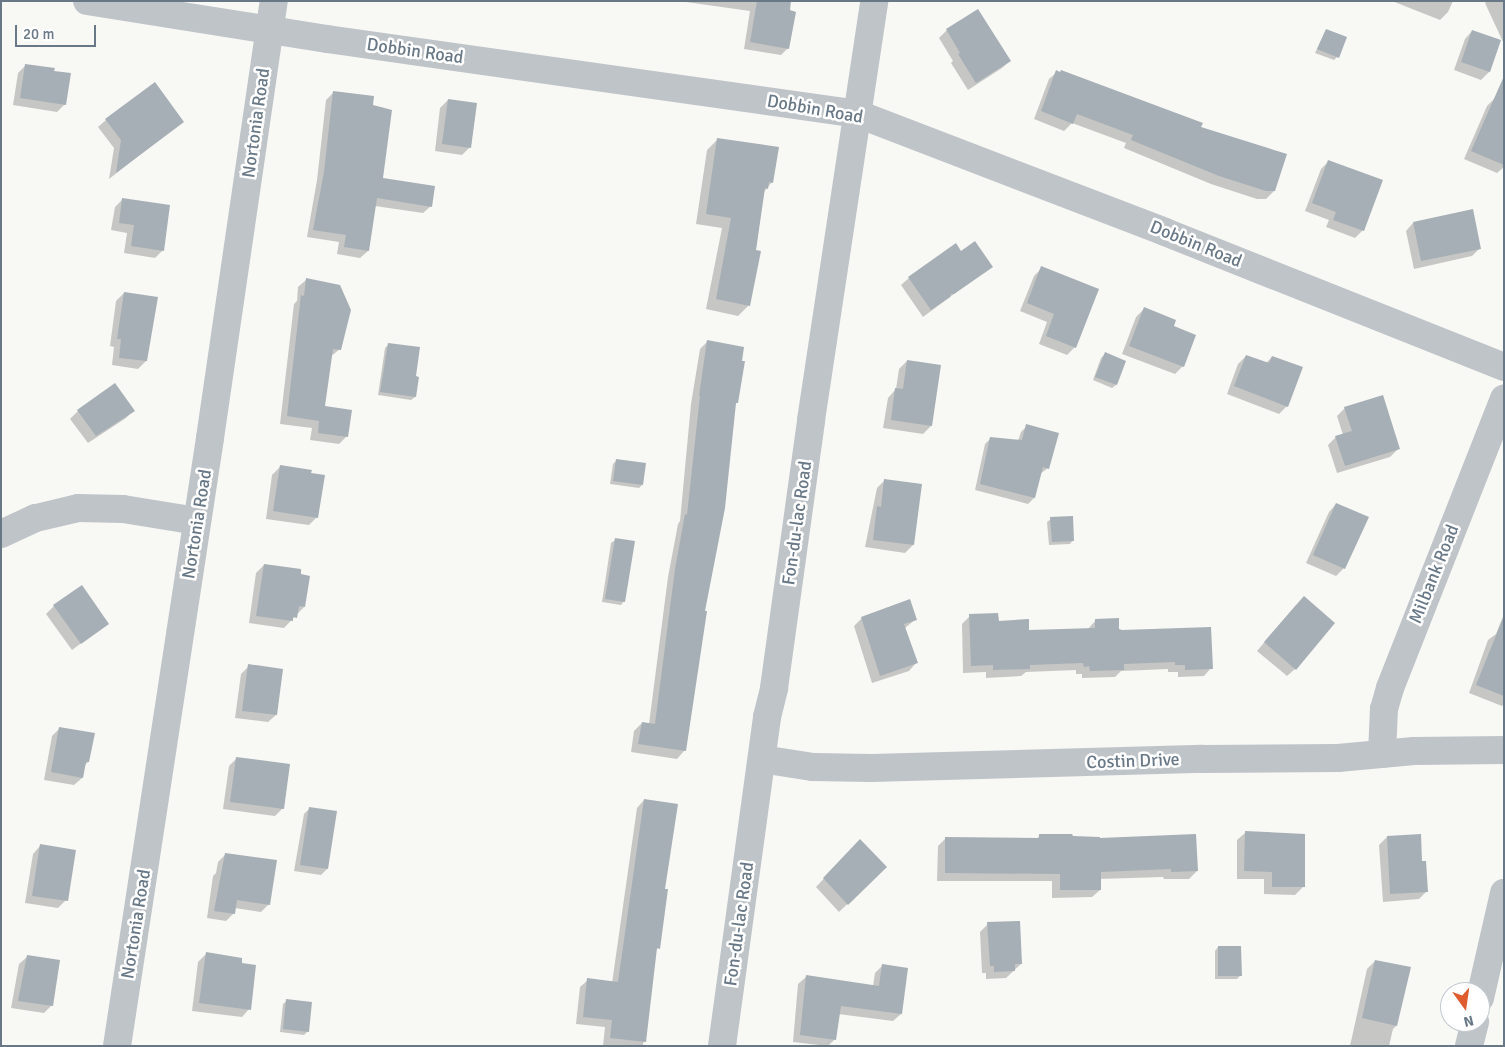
<!DOCTYPE html>
<html>
<head>
<meta charset="utf-8">
<style>
  body { margin:0 }
  #map { position:relative; width:1505px; height:1047px; overflow:hidden; background:#f8f8f5; font-family:Signika,sans-serif }
  div>[style] { position:absolute }
  .shadow>* { inset:0; background:#0003 }
  .building>* { inset:0; background:#a6afb5 }
  .minor>* { height:28px; margin:-14px; padding:0 14px; transform-origin:14px; border-radius:14px; background:#bfc4c8 }
  span { translate:-50% -50%; white-space:nowrap; text-align:center; line-height:1.15; -webkit-text-stroke:5px #fff; paint-order:stroke }
  .street-label { font-size:18px; color:#687886 }
  .frame { position:absolute; inset:0; border:2px solid #687886; pointer-events:none }
  .north { position:absolute; left:1440px; top:982px; width:50px; height:50px; box-sizing:border-box; background:#fff; border:1px solid #c3c9cf; border-radius:50%; rotate:166deg; font-size:14px; font-weight:700; line-height:20px; text-align:center; color:#687886 }
  .north::after { content:''; display:block; margin:auto; width:18px; height:22px; background:#df5c2f; clip-path:polygon(50% 0,100% 100%,50% 72%,0 100%) }
  .scale { position:absolute; left:15px; top:25px; width:81px; height:22px; box-sizing:border-box; border:2px solid #687886; border-top:0; padding-left:6px; font-size:15px; line-height:18px; white-space:nowrap; color:#687886; -webkit-text-stroke:4px #fff; paint-order:stroke }
</style>
</head>
<body>
<div id="map">
  <div class="shadow">
    <i style="clip-path:polygon(790px 1px,788px 48px,781px 55px,744px 49px,750px 11px,686px 2px)"></i>
    <i style="clip-path:polygon(1392px 1px,1453px 1px,1448px 12px,1440px 20px)"></i>
    <i style="clip-path:polygon(1487px 1px,1504px 1px,1504px 44px,1485px 3px)"></i>
    <i style="clip-path:polygon(947px 30px,1010px 61px,1002px 68px,968px 90px,951px 63px,953px 61px,939px 38px)"></i>
    <i style="clip-path:polygon(1326px 30px,1337px 57px,1334px 60px,1315px 53px)"></i>
    <i style="clip-path:polygon(1472px 31px,1499px 41px,1489px 72px,1481px 80px,1454px 70px,1465px 39px)"></i>
    <i style="clip-path:polygon(26px 65px,53px 72px,65px 104px,57px 112px,13px 105px,18px 73px)"></i>
    <i style="clip-path:polygon(1057px 72px,1199px 128px,1274px 191px,1266px 199px,1257px 199px,1211px 184px,1124px 148px,1126px 143px,1072px 123px,1064px 131px,1034px 119px,1049px 79px)"></i>
    <i style="clip-path:polygon(334px 92px,372px 106px,384px 108px,382px 179px,431px 206px,423px 213px,375px 206px,368px 251px,360px 258px,337px 254px,339px 242px,307px 237px,317px 180px,326px 100px)"></i>
    <i style="clip-path:polygon(1495px 98px,1504px 102px,1504px 167px,1497px 173px,1464px 159px,1487px 106px)"></i>
    <i style="clip-path:polygon(448px 100px,470px 147px,462px 155px,435px 151px,440px 108px)"></i>
    <i style="clip-path:polygon(106px 120px,182px 122px,109px 179px,114px 148px,98px 127px)"></i>
    <i style="clip-path:polygon(718px 139px,772px 182px,763px 193px,749px 305px,738px 316px,706px 309px,722px 228px,696px 224px,707px 150px)"></i>
    <i style="clip-path:polygon(1329px 161px,1363px 230px,1355px 238px,1326px 227px,1329px 220px,1305px 211px,1321px 169px)"></i>
    <i style="clip-path:polygon(123px 199px,163px 250px,155px 258px,124px 253px,127px 233px,111px 230px,115px 207px)"></i>
    <i style="clip-path:polygon(1413px 223px,1480px 248px,1472px 256px,1414px 269px,1406px 231px)"></i>
    <i style="clip-path:polygon(961px 253px,992px 266px,923px 317px,901px 285px,909px 278px)"></i>
    <i style="clip-path:polygon(1042px 268px,1075px 347px,1067px 355px,1039px 344px,1047px 322px,1020px 311px,1034px 276px)"></i>
    <i style="clip-path:polygon(306px 280px,340px 349px,330px 357px,324px 407px,347px 436px,339px 444px,310px 440px,312px 428px,280px 424px,294px 304px,297px 301px,298px 287px)"></i>
    <i style="clip-path:polygon(124px 293px,146px 361px,138px 369px,112px 365px,114px 347px,110px 346px,116px 301px)"></i>
    <i style="clip-path:polygon(1144px 309px,1172px 327px,1183px 366px,1175px 374px,1122px 354px,1136px 317px)"></i>
    <i style="clip-path:polygon(708px 341px,734px 405px,684px 751px,677px 759px,631px 752px,634px 731px,642px 723px,649px 724px,668px 577px,678px 524px,680px 521px,691px 404px,700px 349px)"></i>
    <i style="clip-path:polygon(388px 345px,414px 378px,415px 397px,411px 400px,378px 395px,385px 348px)"></i>
    <i style="clip-path:polygon(1105px 354px,1116px 385px,1112px 388px,1093px 380px,1101px 358px)"></i>
    <i style="clip-path:polygon(1246px 356px,1266px 363px,1272px 357px,1287px 406px,1279px 414px,1227px 394px,1238px 364px)"></i>
    <i style="clip-path:polygon(907px 361px,931px 426px,923px 434px,883px 428px,888px 398px,896px 389px,899px 369px)"></i>
    <i style="clip-path:polygon(1345px 408px,1398px 449px,1390px 457px,1337px 473px,1328px 445px,1336px 437px,1343px 435px,1337px 416px)"></i>
    <i style="clip-path:polygon(78px 411px,133px 411px,126px 418px,88px 443px,70px 419px)"></i>
    <i style="clip-path:polygon(1027px 426px,1048px 468px,1040px 474px,1034px 498px,1028px 504px,975px 490px,985px 444px,991px 438px,1018px 441px,1021px 432px)"></i>
    <i style="clip-path:polygon(616px 461px,642px 485px,639px 488px,610px 484px,613px 464px)"></i>
    <i style="clip-path:polygon(280px 467px,317px 517px,309px 525px,266px 519px,272px 475px)"></i>
    <i style="clip-path:polygon(885px 480px,913px 545px,905px 553px,865px 547px,877px 488px)"></i>
    <i style="clip-path:polygon(1336px 504px,1344px 568px,1336px 576px,1306px 563px,1329px 512px)"></i>
    <i style="clip-path:polygon(1051px 519px,1073px 540px,1070px 544px,1049px 545px,1047px 522px)"></i>
    <i style="clip-path:polygon(615px 540px,624px 601px,621px 605px,602px 602px,611px 543px)"></i>
    <i style="clip-path:polygon(264px 565px,304px 607px,284px 628px,249px 623px,256px 573px)"></i>
    <i style="clip-path:polygon(1296px 605px,1295px 669px,1287px 676px,1257px 651px)"></i>
    <i style="clip-path:polygon(54px 606px,108px 623px,72px 650px,46px 614px)"></i>
    <i style="clip-path:polygon(1504px 614px,1504px 704px,1502px 706px,1469px 693px,1488px 640px,1496px 634px)"></i>
    <i style="clip-path:polygon(970px 616px,1028px 632px,1088px 629px,1096px 620px,1211px 668px,1204px 676px,1178px 677px,1178px 672px,1168px 672px,1168px 669px,1121px 671px,1115px 677px,1082px 678px,1082px 674px,1076px 674px,1076px 670px,1026px 672px,1021px 676px,986px 678px,986px 672px,963px 673px,962px 624px)"></i>
    <i style="clip-path:polygon(862px 618px,916px 619px,905px 628px,916px 663px,909px 671px,872px 683px,854px 626px)"></i>
    <i style="clip-path:polygon(249px 666px,276px 715px,268px 722px,235px 718px,241px 674px)"></i>
    <i style="clip-path:polygon(60px 728px,88px 762px,84px 766px,82px 778px,74px 785px,44px 780px,52px 736px)"></i>
    <i style="clip-path:polygon(237px 758px,283px 808px,275px 816px,223px 809px,229px 766px)"></i>
    <i style="clip-path:polygon(644px 800px,658px 948px,655px 951px,643px 1046px,603px 1046px,605px 1027px,576px 1024px,580px 987px,588px 980px,612px 983px,637px 808px)"></i>
    <i style="clip-path:polygon(310px 808px,327px 869px,321px 875px,294px 871px,304px 814px)"></i>
    <i style="clip-path:polygon(1245px 833px,1303px 887px,1295px 895px,1264px 894px,1264px 879px,1237px 879px,1237px 840px)"></i>
    <i style="clip-path:polygon(1040px 835px,1071px 838px,1197px 871px,1189px 879px,1164px 879px,1163px 877px,1099px 879px,1100px 890px,1092px 897px,1052px 898px,1052px 881px,937px 881px,938px 846px,946px 838px,1036px 840px)"></i>
    <i style="clip-path:polygon(1387px 837px,1421px 862px,1427px 891px,1419px 899px,1383px 902px,1379px 845px)"></i>
    <i style="clip-path:polygon(860px 840px,886px 867px,839px 912px,816px 887px)"></i>
    <i style="clip-path:polygon(40px 846px,66px 900px,58px 908px,25px 903px,33px 854px)"></i>
    <i style="clip-path:polygon(226px 854px,269px 904px,261px 912px,235px 908px,234px 913px,226px 921px,207px 918px,213px 876px,216px 873px,218px 862px)"></i>
    <i style="clip-path:polygon(988px 924px,1021px 964px,1006px 978px,986px 979px,986px 973px,982px 973px,980px 932px)"></i>
    <i style="clip-path:polygon(1218px 947px,1241px 975px,1237px 979px,1215px 979px,1215px 951px)"></i>
    <i style="clip-path:polygon(206px 954px,249px 1009px,242px 1017px,192px 1011px,198px 962px)"></i>
    <i style="clip-path:polygon(27px 957px,52px 1005px,44px 1013px,11px 1008px,19px 964px)"></i>
    <i style="clip-path:polygon(1375px 961px,1396px 1026px,1393px 1029px,1389px 1046px,1350px 1046px,1367px 969px)"></i>
    <i style="clip-path:polygon(883px 965px,901px 1014px,893px 1021px,838px 1014px,835px 1039px,828px 1046px,793px 1042px,798px 984px,806px 977px,873px 986px,875px 973px)"></i>
    <i style="clip-path:polygon(287px 1001px,308px 1031px,304px 1035px,280px 1032px,283px 1004px)"></i>
  </div>
  <div class="building">
    <i style="clip-path:polygon(757px 1px,791px 1px,790px 10px,796px 12px,789px 49px,750px 42px)"></i>
    <i style="clip-path:polygon(978px 9px,1011px 61px,976px 83px,958px 54px,960px 53px,946px 29px)"></i>
    <i style="clip-path:polygon(1326px 29px,1347px 37px,1339px 58px,1317px 49px)"></i>
    <i style="clip-path:polygon(1472px 30px,1501px 40px,1490px 72px,1461px 62px)"></i>
    <i style="clip-path:polygon(25px 64px,55px 68px,54px 71px,71px 73px,66px 105px,20px 98px)"></i>
    <i style="clip-path:polygon(1056px 70px,1060px 72px,1061px 70px,1203px 123px,1201px 127px,1287px 154px,1275px 191px,1266px 191px,1219px 176px,1131px 140px,1133px 135px,1077px 114px,1073px 124px,1041px 111px)"></i>
    <i style="clip-path:polygon(1504px 76px,1504px 165px,1471px 151px)"></i>
    <i style="clip-path:polygon(155px 82px,184px 122px,116px 173px,121px 140px,105px 119px)"></i>
    <i style="clip-path:polygon(333px 91px,374px 96px,373px 105px,392px 110px,383px 178px,435px 186px,432px 207px,377px 198px,369px 251px,344px 247px,346px 235px,313px 230px,324px 172px)"></i>
    <i style="clip-path:polygon(448px 99px,477px 103px,471px 148px,442px 144px)"></i>
    <i style="clip-path:polygon(717px 138px,779px 147px,773px 183px,769px 182px,768px 189px,765px 188px,756px 250px,761px 251px,750px 306px,716px 299px,731px 218px,706px 214px)"></i>
    <i style="clip-path:polygon(1328px 160px,1383px 180px,1364px 231px,1333px 220px,1336px 212px,1312px 203px)"></i>
    <i style="clip-path:polygon(122px 198px,170px 205px,164px 251px,131px 246px,134px 225px,119px 223px)"></i>
    <i style="clip-path:polygon(1473px 209px,1481px 249px,1421px 261px,1413px 222px)"></i>
    <i style="clip-path:polygon(975px 241px,993px 267px,954px 294px,951px 294px,950px 297px,931px 310px,908px 277px,956px 243px,961px 251px)"></i>
    <i style="clip-path:polygon(1041px 266px,1099px 289px,1076px 348px,1046px 336px,1054px 314px,1027px 303px)"></i>
    <i style="clip-path:polygon(306px 278px,340px 285px,351px 310px,341px 350px,333px 349px,325px 406px,352px 410px,348px 437px,318px 433px,319px 421px,287px 416px,301px 295px,304px 296px)"></i>
    <i style="clip-path:polygon(124px 292px,158px 297px,147px 361px,119px 358px,121px 339px,117px 339px)"></i>
    <i style="clip-path:polygon(1144px 307px,1176px 320px,1174px 326px,1196px 335px,1184px 367px,1129px 346px)"></i>
    <i style="clip-path:polygon(707px 340px,744px 347px,742px 361px,745px 361px,738px 403px,736px 403px,725px 508px,705px 611px,707px 611px,686px 751px,638px 744px,642px 722px,655px 724px,675px 569px,685px 514px,687px 515px,700px 396px,699px 396px)"></i>
    <i style="clip-path:polygon(388px 343px,420px 347px,416px 376px,419px 377px,416px 397px,380px 392px)"></i>
    <i style="clip-path:polygon(1105px 352px,1126px 361px,1117px 385px,1095px 377px)"></i>
    <i style="clip-path:polygon(1246px 355px,1269px 363px,1272px 356px,1303px 367px,1288px 407px,1234px 386px)"></i>
    <i style="clip-path:polygon(907px 360px,941px 365px,932px 426px,891px 420px,895px 388px,903px 389px)"></i>
    <i style="clip-path:polygon(115px 383px,135px 411px,96px 436px,77px 410px)"></i>
    <i style="clip-path:polygon(1383px 395px,1400px 449px,1345px 466px,1335px 436px,1352px 431px,1344px 407px)"></i>
    <i style="clip-path:polygon(1026px 424px,1059px 433px,1049px 469px,1043px 467px,1035px 498px,980px 484px,990px 437px,1022px 440px)"></i>
    <i style="clip-path:polygon(616px 459px,646px 463px,643px 485px,613px 481px)"></i>
    <i style="clip-path:polygon(280px 465px,312px 470px,311px 473px,325px 475px,318px 518px,273px 511px)"></i>
    <i style="clip-path:polygon(884px 479px,922px 484px,914px 545px,873px 540px,877px 506px,881px 507px)"></i>
    <i style="clip-path:polygon(1336px 503px,1369px 517px,1345px 569px,1313px 555px)"></i>
    <i style="clip-path:polygon(1073px 516px,1074px 541px,1052px 542px,1050px 517px)"></i>
    <i style="clip-path:polygon(615px 538px,635px 541px,625px 602px,605px 599px)"></i>
    <i style="clip-path:polygon(264px 564px,301px 569px,301px 574px,310px 576px,305px 607px,299px 606px,297px 618px,293px 617px,293px 621px,256px 616px)"></i>
    <i style="clip-path:polygon(82px 585px,109px 624px,81px 644px,53px 605px)"></i>
    <i style="clip-path:polygon(1304px 596px,1335px 623px,1296px 670px,1264px 642px)"></i>
    <i style="clip-path:polygon(910px 599px,917px 620px,904px 624px,918px 663px,880px 676px,861px 617px)"></i>
    <i style="clip-path:polygon(998px 613px,999px 621px,1029px 619px,1029px 630px,1095px 628px,1095px 619px,1119px 618px,1119px 629px,1122px 630px,1211px 627px,1213px 669px,1185px 670px,1185px 665px,1175px 665px,1175px 662px,1124px 664px,1124px 670px,1090px 671px,1089px 666px,1084px 667px,1083px 663px,1030px 665px,1030px 669px,993px 670px,993px 665px,971px 666px,969px 614px)"></i>
    <i style="clip-path:polygon(1503px 618px,1504px 618px,1504px 696px,1476px 685px)"></i>
    <i style="clip-path:polygon(248px 664px,283px 669px,277px 715px,242px 711px)"></i>
    <i style="clip-path:polygon(59px 727px,95px 733px,89px 762px,86px 762px,83px 778px,51px 772px)"></i>
    <i style="clip-path:polygon(236px 757px,290px 764px,284px 809px,230px 802px)"></i>
    <i style="clip-path:polygon(644px 799px,678px 804px,665px 889px,668px 889px,660px 949px,657px 948px,646px 1042px,610px 1038px,612px 1020px,583px 1017px,587px 978px,618px 982px)"></i>
    <i style="clip-path:polygon(309px 807px,337px 811px,328px 869px,300px 865px)"></i>
    <i style="clip-path:polygon(1245px 831px,1305px 834px,1305px 887px,1272px 887px,1272px 872px,1244px 871px)"></i>
    <i style="clip-path:polygon(1039px 834px,1072px 834px,1073px 836px,1100px 837px,1100px 838px,1196px 834px,1198px 871px,1171px 872px,1171px 869px,1101px 872px,1101px 890px,1060px 890px,1060px 874px,945px 873px,945px 837px,1039px 838px)"></i>
    <i style="clip-path:polygon(1421px 834px,1422px 861px,1426px 861px,1428px 892px,1390px 894px,1387px 836px)"></i>
    <i style="clip-path:polygon(860px 839px,887px 867px,848px 905px,823px 878px)"></i>
    <i style="clip-path:polygon(40px 844px,76px 850px,68px 901px,32px 896px)"></i>
    <i style="clip-path:polygon(225px 853px,277px 860px,270px 905px,237px 900px,235px 914px,214px 911px)"></i>
    <i style="clip-path:polygon(1020px 921px,1022px 964px,1015px 964px,1015px 971px,994px 972px,994px 966px,990px 966px,987px 922px)"></i>
    <i style="clip-path:polygon(1218px 946px,1241px 946px,1242px 976px,1218px 976px)"></i>
    <i style="clip-path:polygon(206px 952px,242px 958px,242px 963px,256px 965px,251px 1010px,199px 1003px)"></i>
    <i style="clip-path:polygon(27px 955px,60px 960px,53px 1006px,18px 1001px)"></i>
    <i style="clip-path:polygon(1375px 960px,1411px 967px,1397px 1026px,1362px 1018px)"></i>
    <i style="clip-path:polygon(882px 964px,908px 968px,902px 1014px,841px 1006px,836px 1040px,800px 1035px,806px 975px,879px 986px)"></i>
    <i style="clip-path:polygon(286px 999px,312px 1002px,309px 1032px,283px 1029px)"></i>
  </div>
  <div class="minor">
    <i style="left:87px;top:1px;width:243px;rotate:9deg"></i>
    <i style="left:327px;top:39px;width:536px;rotate:8.04deg"></i>
    <i style="left:858px;top:114px;width:329px;rotate:21deg"></i>
    <i style="left:1165px;top:232px;width:365px;rotate:21.7deg"></i>
    <i style="left:1px;top:534px;width:38px;rotate:-25deg"></i>
    <i style="left:36px;top:518px;width:43px;rotate:-13.4deg"></i>
    <i style="left:78px;top:508px;width:45px;rotate:1.3deg"></i>
    <i style="left:123px;top:509px;width:75px;rotate:9.2deg"></i>
    <i style="left:1382px;top:754px;width:45px;rotate:-87.5deg"></i>
    <i style="left:1384px;top:709px;width:22px;rotate:-74deg"></i>
    <i style="left:1390px;top:688px;width:311px;rotate:-68.5deg"></i>
    <i style="left:762px;top:759px;width:52px;rotate:8.9deg"></i>
    <i style="left:813px;top:767px;width:58px;rotate:1deg"></i>
    <i style="left:871px;top:768px;width:332px;rotate:-1.6deg"></i>
    <i style="left:1203px;top:759px;width:135px;rotate:-0.4deg"></i>
    <i style="left:1338px;top:758px;width:76px;rotate:-5.3deg"></i>
    <i style="left:1414px;top:751px;width:90px;rotate:-0.6deg"></i>
    <i style="left:1480px;top:998px;width:108px;rotate:-77.1deg"></i>
    <i style="left:117px;top:1046px;width:615px;rotate:-81.3deg"></i>
    <i style="left:210px;top:438px;width:442px;rotate:-81.7deg"></i>
    <i style="left:722px;top:1046px;width:332px;rotate:-82.2deg"></i>
    <i style="left:767px;top:717px;width:30px;rotate:-76deg"></i>
    <i style="left:774px;top:688px;width:271px;rotate:-82.1deg"></i>
    <i style="left:811px;top:420px;width:424px;rotate:-81.4deg"></i>
    <i style="left:1469px;top:1046px;width:25px;rotate:-76deg"></i>
  </div>
  <div class="street-label">
    <span style="left:415px;top:51px;rotate:8deg">Dobbin Road</span>
    <span style="left:815px;top:109px;rotate:10deg">Dobbin Road</span>
    <span style="left:256px;top:123px;rotate:-82deg">Nortonia Road</span>
    <span style="left:1196px;top:244px;rotate:22deg">Dobbin Road</span>
    <span style="left:797px;top:523px;rotate:-82deg">Fon-du-lac Road</span>
    <span style="left:197px;top:524px;rotate:-81deg">Nortonia Road</span>
    <span style="left:1434px;top:574px;rotate:-68deg">Milbank Road</span>
    <span style="left:1133px;top:761px;rotate:-2deg">Costin Drive</span>
    <span style="left:136px;top:924px;rotate:-81deg">Nortonia Road</span>
    <span style="left:739px;top:924px;rotate:-82deg">Fon-du-lac Road</span>
  </div>
  <div class="frame"></div>
  <div class="north">N</div>
  <div class="scale">20 m</div>
</div>
</body>
</html>
